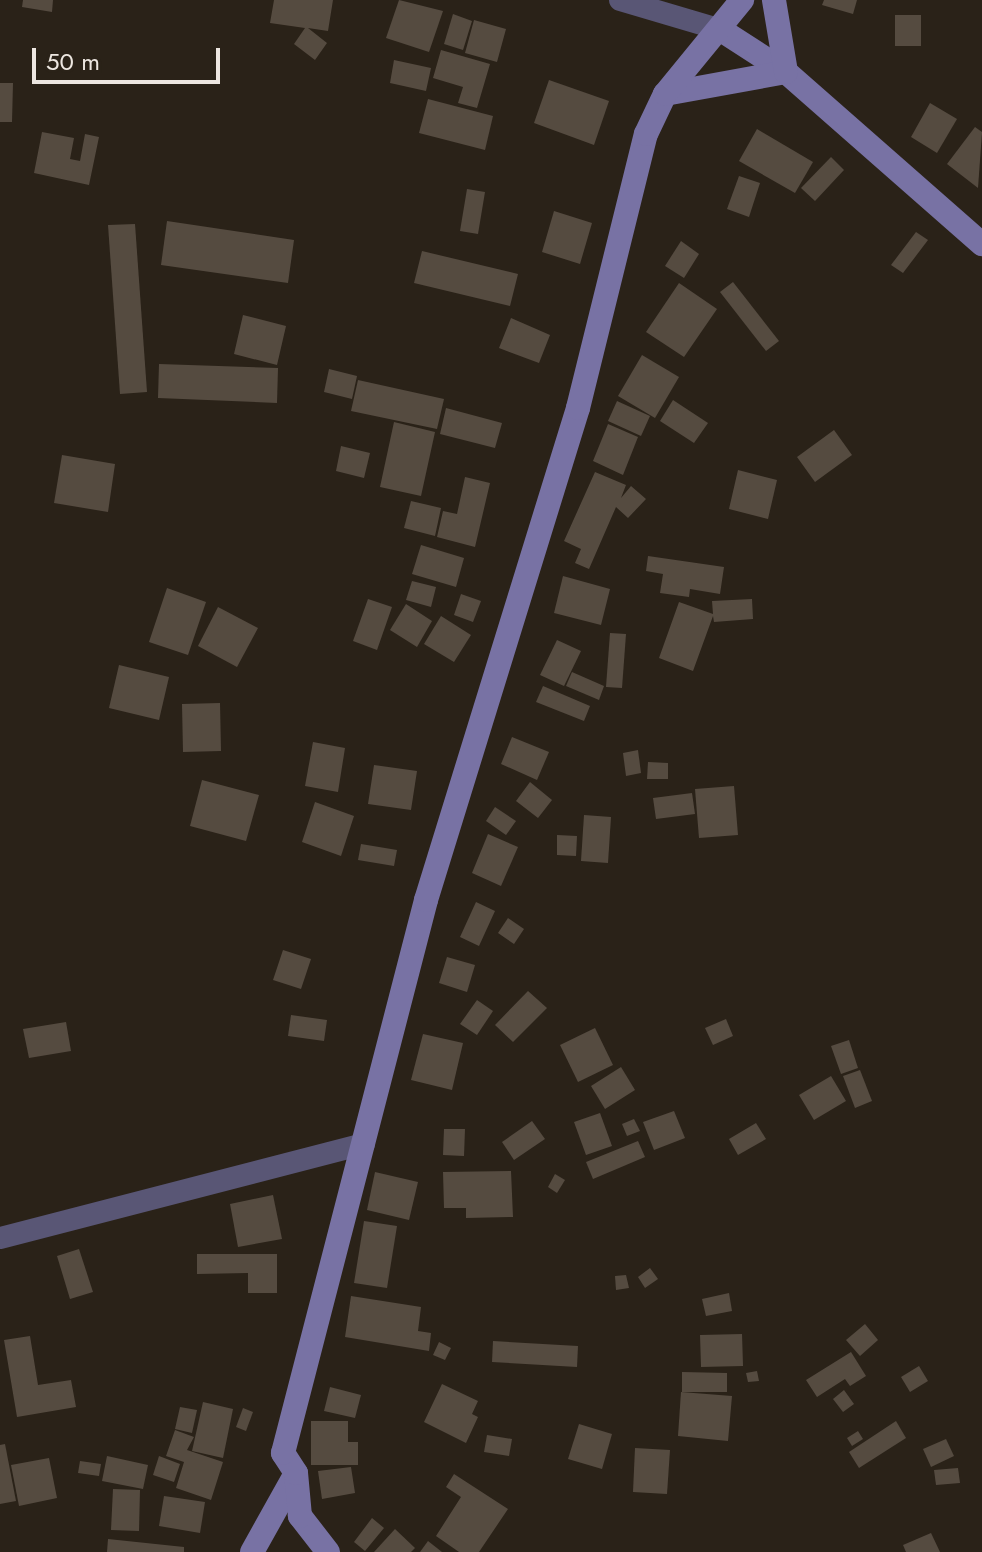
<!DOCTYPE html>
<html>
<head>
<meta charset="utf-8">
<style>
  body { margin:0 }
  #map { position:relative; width:982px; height:1552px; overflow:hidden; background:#2a2218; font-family:Jost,sans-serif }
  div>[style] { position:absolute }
  .building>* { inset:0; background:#554b40 }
  .street>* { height:22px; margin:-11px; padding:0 11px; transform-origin:11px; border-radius:11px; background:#595675 }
  .secondary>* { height:24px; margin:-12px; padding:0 12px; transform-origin:12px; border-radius:12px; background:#7872a4 }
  span { translate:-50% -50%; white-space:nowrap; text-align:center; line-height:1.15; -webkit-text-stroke:6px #2a2218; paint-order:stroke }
  .scale { position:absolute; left:32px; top:48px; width:188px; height:36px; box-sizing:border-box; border:4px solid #ede7e1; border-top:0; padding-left:10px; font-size:24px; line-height:28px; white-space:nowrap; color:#ede7e1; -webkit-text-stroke:6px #2a2218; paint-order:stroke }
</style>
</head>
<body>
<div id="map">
  <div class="building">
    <i style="clip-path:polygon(23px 0,53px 0,52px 12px,22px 7px)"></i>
    <i style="clip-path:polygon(274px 0,333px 0,328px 31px,308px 28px,327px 43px,315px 60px,294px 44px,305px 28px,270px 23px)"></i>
    <i style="clip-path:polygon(399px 0,443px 11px,429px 52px,386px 38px)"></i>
    <i style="clip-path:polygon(824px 0,857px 0,853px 14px,822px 5px)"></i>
    <i style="clip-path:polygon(453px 14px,472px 21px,463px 50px,444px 44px)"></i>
    <i style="clip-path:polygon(895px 15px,921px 15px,921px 46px,895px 46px)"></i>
    <i style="clip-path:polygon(474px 20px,506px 29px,497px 62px,465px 53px)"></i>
    <i style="clip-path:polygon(441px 50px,490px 64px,477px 108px,458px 103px,463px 87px,433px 78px)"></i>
    <i style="clip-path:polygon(394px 60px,431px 68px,426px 91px,390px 83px)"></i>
    <i style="clip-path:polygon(549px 80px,609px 101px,594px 145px,534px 123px)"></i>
    <i style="clip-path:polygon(0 83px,13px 83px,12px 122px,0 122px)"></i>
    <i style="clip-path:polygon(428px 99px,493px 116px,485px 150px,419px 133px)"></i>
    <i style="clip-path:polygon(930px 103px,957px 119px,937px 153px,911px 137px)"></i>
    <i style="clip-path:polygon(975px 127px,982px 132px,978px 188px,947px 164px)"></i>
    <i style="clip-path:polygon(757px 129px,813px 162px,795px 193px,739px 161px)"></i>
    <i style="clip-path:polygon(42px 132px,74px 138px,70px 159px,80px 161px,85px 134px,99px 137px,89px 185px,34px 173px)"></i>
    <i style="clip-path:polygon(831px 157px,844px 170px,815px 201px,801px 188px)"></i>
    <i style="clip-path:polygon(739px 176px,760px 183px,749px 217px,727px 209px)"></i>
    <i style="clip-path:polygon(467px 189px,485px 192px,478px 234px,460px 231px)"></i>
    <i style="clip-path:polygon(554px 211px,592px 223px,580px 264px,542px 252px)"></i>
    <i style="clip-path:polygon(167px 221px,294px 240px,288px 283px,161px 265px)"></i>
    <i style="clip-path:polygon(135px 224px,147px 392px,120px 394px,108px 225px)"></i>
    <i style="clip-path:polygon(916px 232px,928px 240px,903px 273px,891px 265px)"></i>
    <i style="clip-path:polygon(681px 241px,699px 254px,684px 278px,665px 266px)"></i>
    <i style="clip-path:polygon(422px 251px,518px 274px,510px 306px,414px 283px)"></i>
    <i style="clip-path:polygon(733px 282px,779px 341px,766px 351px,720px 292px)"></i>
    <i style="clip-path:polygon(679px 283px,717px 309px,684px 357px,646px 332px)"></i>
    <i style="clip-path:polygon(243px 315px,286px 326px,277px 365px,234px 354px)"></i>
    <i style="clip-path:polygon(511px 318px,550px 335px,539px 363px,499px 348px)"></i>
    <i style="clip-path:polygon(642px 355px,679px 377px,655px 418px,618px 396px)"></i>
    <i style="clip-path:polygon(159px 364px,278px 368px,277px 403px,158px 398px)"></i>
    <i style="clip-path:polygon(329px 369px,357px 376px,352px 399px,324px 392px)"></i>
    <i style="clip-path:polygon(358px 380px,444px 399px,437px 429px,351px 411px)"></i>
    <i style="clip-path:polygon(673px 400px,708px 423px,694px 443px,660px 421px)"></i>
    <i style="clip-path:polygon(617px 401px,650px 416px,641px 436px,608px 421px)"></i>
    <i style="clip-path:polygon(446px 408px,502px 423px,495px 448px,440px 434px)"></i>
    <i style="clip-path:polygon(394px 422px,435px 432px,421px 496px,380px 487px)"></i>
    <i style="clip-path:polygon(608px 424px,638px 437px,623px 475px,593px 461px)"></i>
    <i style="clip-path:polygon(834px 430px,852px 455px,815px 482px,797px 457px)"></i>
    <i style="clip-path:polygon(341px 446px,370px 453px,364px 478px,336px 471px)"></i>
    <i style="clip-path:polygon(62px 455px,115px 464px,108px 512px,54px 503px)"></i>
    <i style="clip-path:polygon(738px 470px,777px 480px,768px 519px,729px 509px)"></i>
    <i style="clip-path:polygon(595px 472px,626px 485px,621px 498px,631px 486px,646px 499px,628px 518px,616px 507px,589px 569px,575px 563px,581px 549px,564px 541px)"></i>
    <i style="clip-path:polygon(465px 477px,490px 483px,475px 547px,437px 537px,443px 511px,457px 514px)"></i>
    <i style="clip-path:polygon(411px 501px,441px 508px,435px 536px,404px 528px)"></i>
    <i style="clip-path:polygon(421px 545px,464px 558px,456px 587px,412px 574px)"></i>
    <i style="clip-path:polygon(648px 556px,724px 567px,720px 594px,690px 589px,689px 597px,660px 593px,663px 574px,646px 571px)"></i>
    <i style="clip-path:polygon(563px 576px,610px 589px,601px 625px,554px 613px)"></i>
    <i style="clip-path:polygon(412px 581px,436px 587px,431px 607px,406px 600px)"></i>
    <i style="clip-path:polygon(167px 588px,206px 602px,188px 655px,149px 642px)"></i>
    <i style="clip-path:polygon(461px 594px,481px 601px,473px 622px,454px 615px)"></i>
    <i style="clip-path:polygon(368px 599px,392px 607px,377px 650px,353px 641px)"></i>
    <i style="clip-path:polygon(752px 599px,753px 619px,714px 622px,713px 616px,693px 671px,659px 658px,679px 602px,713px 614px,712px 601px)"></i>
    <i style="clip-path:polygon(406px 604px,432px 621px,417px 647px,390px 630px)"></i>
    <i style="clip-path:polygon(218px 607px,258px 628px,237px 667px,198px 646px)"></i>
    <i style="clip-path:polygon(441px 616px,471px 635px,454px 662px,424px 644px)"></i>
    <i style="clip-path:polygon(610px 633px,626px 634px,622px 688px,606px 687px)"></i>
    <i style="clip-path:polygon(557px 640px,581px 651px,564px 686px,540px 675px)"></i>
    <i style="clip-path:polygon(119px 665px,169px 677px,159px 720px,109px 708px)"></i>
    <i style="clip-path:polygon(572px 672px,604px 686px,599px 700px,566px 686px)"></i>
    <i style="clip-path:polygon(543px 686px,590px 706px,584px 721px,536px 702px)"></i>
    <i style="clip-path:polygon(220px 703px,221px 751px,183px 752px,182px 704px)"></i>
    <i style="clip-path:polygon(512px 737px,549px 752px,537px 780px,501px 764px)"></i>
    <i style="clip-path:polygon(313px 742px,345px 748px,338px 792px,305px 786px)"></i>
    <i style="clip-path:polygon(638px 750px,641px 773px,626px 776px,623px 753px)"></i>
    <i style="clip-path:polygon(648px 762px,668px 763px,668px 779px,647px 779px)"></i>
    <i style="clip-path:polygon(374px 765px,417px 771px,411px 810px,368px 804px)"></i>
    <i style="clip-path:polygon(202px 780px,259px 795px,246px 841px,190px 826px)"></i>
    <i style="clip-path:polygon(530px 782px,552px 800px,538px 818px,516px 801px)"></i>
    <i style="clip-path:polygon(734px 786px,738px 835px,699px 838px,695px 789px)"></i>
    <i style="clip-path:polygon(692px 793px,695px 814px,656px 819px,653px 798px)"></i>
    <i style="clip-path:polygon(315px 802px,354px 816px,341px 856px,302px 842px)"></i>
    <i style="clip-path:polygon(495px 807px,516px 821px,506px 835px,486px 821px)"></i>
    <i style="clip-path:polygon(584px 815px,611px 817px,608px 863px,581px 861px)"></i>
    <i style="clip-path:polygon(488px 834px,518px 847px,501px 886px,472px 873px)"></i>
    <i style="clip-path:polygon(557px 835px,577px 836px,576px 856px,557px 855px)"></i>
    <i style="clip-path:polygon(361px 844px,397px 850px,394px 866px,358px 860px)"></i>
    <i style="clip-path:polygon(476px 902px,495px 911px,479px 946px,460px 937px)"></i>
    <i style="clip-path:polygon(508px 918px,524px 929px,514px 944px,498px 933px)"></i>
    <i style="clip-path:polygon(283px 950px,311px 959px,301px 989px,273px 980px)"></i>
    <i style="clip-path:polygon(447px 957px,475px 965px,467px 992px,439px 983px)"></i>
    <i style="clip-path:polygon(528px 991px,547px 1008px,513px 1042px,495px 1025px)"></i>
    <i style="clip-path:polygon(477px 1000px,493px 1011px,477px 1035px,460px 1024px)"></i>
    <i style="clip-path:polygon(291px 1015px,327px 1020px,324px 1041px,288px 1036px)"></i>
    <i style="clip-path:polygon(726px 1019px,733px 1036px,713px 1045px,705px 1028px)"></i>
    <i style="clip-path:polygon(66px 1022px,71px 1051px,29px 1058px,23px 1029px)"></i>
    <i style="clip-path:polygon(595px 1028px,613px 1065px,578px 1082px,560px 1045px)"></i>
    <i style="clip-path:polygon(423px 1034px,463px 1043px,452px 1090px,411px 1080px)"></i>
    <i style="clip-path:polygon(849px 1040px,858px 1068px,841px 1074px,831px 1046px)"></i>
    <i style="clip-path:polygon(621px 1067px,635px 1090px,605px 1109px,591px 1086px)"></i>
    <i style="clip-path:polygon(860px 1070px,872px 1101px,855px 1108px,843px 1076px)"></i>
    <i style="clip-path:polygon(831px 1076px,846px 1101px,814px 1120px,799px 1095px)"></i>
    <i style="clip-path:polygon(674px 1111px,685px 1138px,654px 1150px,643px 1122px)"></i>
    <i style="clip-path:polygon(600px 1113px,612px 1146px,586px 1155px,574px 1122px)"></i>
    <i style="clip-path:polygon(634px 1119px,640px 1131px,627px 1136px,622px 1124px)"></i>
    <i style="clip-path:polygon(532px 1121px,545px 1139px,514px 1160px,502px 1142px)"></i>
    <i style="clip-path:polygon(756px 1123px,766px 1139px,738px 1155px,729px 1139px)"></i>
    <i style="clip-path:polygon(444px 1129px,465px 1129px,464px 1156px,443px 1155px)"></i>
    <i style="clip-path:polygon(638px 1141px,645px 1157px,593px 1179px,586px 1162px)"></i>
    <i style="clip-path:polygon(511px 1171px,513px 1217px,466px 1218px,466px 1208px,444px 1208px,443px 1172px)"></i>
    <i style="clip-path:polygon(375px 1172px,418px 1182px,409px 1220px,367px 1210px)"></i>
    <i style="clip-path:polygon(555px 1174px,565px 1180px,557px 1193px,548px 1187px)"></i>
    <i style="clip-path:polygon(273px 1195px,282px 1239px,238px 1247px,230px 1204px)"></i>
    <i style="clip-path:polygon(364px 1221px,397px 1226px,387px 1288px,354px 1283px)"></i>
    <i style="clip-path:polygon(79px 1249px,93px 1292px,70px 1299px,57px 1256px)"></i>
    <i style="clip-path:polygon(197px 1254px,277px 1254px,277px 1293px,248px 1293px,248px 1273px,197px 1274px)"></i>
    <i style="clip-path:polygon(650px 1268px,658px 1279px,645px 1288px,638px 1277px)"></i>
    <i style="clip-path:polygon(626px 1275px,629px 1288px,616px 1290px,615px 1276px)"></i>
    <i style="clip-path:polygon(729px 1293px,732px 1311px,706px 1316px,702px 1299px)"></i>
    <i style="clip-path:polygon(351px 1296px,421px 1307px,418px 1331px,431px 1333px,429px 1351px,345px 1337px)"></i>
    <i style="clip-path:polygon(865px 1324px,878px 1340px,860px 1356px,846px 1340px)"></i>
    <i style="clip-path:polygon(742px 1334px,743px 1366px,701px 1367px,700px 1335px)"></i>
    <i style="clip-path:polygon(30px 1336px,38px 1385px,71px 1380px,76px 1407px,17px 1417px,4px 1340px)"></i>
    <i style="clip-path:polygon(493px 1341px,578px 1346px,577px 1367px,492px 1362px)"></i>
    <i style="clip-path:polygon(439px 1342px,451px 1348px,445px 1360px,433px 1355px)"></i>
    <i style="clip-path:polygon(851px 1352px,866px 1376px,850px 1386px,845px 1379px,817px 1397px,806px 1380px)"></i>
    <i style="clip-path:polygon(919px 1366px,928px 1381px,910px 1392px,901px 1377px)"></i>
    <i style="clip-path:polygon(757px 1371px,759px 1381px,748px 1382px,746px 1373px)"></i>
    <i style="clip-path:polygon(682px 1372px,727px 1373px,727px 1392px,682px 1392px)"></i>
    <i style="clip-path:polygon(442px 1384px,478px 1401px,472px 1414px,478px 1417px,466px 1443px,424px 1422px)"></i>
    <i style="clip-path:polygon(330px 1387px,361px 1395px,355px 1418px,324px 1411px)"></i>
    <i style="clip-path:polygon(844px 1390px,854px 1404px,843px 1412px,833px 1399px)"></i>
    <i style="clip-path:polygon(681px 1392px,732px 1396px,728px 1441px,678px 1436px)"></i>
    <i style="clip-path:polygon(203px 1402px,233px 1409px,223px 1458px,192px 1451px)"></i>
    <i style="clip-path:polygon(180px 1407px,197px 1410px,192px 1433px,175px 1429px)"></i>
    <i style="clip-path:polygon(243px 1408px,253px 1412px,246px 1431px,236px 1427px)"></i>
    <i style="clip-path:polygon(311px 1421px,348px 1421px,348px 1442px,358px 1442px,358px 1465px,311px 1465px)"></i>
    <i style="clip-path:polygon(896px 1421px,906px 1438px,859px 1468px,849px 1452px)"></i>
    <i style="clip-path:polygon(579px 1424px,612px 1434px,602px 1469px,568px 1459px)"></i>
    <i style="clip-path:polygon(175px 1430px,194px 1437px,187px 1450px,223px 1462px,211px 1500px,176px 1488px,184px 1462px,166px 1456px)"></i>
    <i style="clip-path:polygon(858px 1431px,863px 1439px,852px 1446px,847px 1438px)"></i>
    <i style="clip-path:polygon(487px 1435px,512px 1439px,509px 1456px,484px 1452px)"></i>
    <i style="clip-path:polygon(946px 1439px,954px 1456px,931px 1467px,923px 1449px)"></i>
    <i style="clip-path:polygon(5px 1444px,16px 1501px,0 1504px,0 1445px)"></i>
    <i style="clip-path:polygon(635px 1448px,670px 1450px,667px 1494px,633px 1492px)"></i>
    <i style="clip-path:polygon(107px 1456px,148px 1465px,143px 1489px,102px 1481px)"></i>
    <i style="clip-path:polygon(159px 1456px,180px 1464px,174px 1482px,153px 1475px)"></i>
    <i style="clip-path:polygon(49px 1458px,57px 1498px,19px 1506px,11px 1465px)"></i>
    <i style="clip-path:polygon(80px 1461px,101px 1464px,99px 1476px,78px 1473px)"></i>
    <i style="clip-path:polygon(351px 1467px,355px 1493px,322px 1499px,318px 1471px)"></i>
    <i style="clip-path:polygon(958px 1468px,960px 1483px,936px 1485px,934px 1470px)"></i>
    <i style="clip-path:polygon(454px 1474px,508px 1509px,479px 1552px,459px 1552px,436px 1536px,461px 1497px,446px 1487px)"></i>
    <i style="clip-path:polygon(113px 1489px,140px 1490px,139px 1531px,111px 1530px)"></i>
    <i style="clip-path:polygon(164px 1496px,205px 1502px,200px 1533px,159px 1526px)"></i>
    <i style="clip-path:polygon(372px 1518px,384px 1528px,365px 1551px,354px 1542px)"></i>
    <i style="clip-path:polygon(395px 1529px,415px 1548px,411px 1552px,374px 1552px)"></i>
    <i style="clip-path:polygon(931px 1533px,940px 1552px,906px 1552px,903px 1545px)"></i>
    <i style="clip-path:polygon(108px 1539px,184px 1547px,184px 1552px,107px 1552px)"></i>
    <i style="clip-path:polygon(428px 1541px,442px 1552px,420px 1552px)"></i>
  </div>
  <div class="street">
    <i style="left:620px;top:0;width:105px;rotate:16.5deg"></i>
    <i style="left:0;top:1238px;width:376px;rotate:-14.5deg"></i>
  </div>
  <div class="secondary">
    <i style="left:721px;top:30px;width:77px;rotate:32.9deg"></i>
    <i style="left:786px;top:72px;width:261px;rotate:41.3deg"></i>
    <i style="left:665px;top:94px;width:123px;rotate:-10.3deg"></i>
    <i style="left:786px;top:72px;width:73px;rotate:-99.5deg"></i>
    <i style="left:252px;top:1552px;width:88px;rotate:-60.8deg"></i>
    <i style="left:328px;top:1552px;width:46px;rotate:-127.9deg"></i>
    <i style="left:300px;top:1516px;width:43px;rotate:-95.3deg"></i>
    <i style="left:296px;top:1473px;width:24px;rotate:-123deg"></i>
    <i style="left:283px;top:1453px;width:571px;rotate:-75.5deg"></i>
    <i style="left:426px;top:900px;width:515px;rotate:-72.83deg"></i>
    <i style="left:578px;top:408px;width:282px;rotate:-76.1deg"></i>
    <i style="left:646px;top:134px;width:44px;rotate:-64.6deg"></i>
    <i style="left:665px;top:94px;width:122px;rotate:-50.7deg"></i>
  </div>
  <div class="scale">50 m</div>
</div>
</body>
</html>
